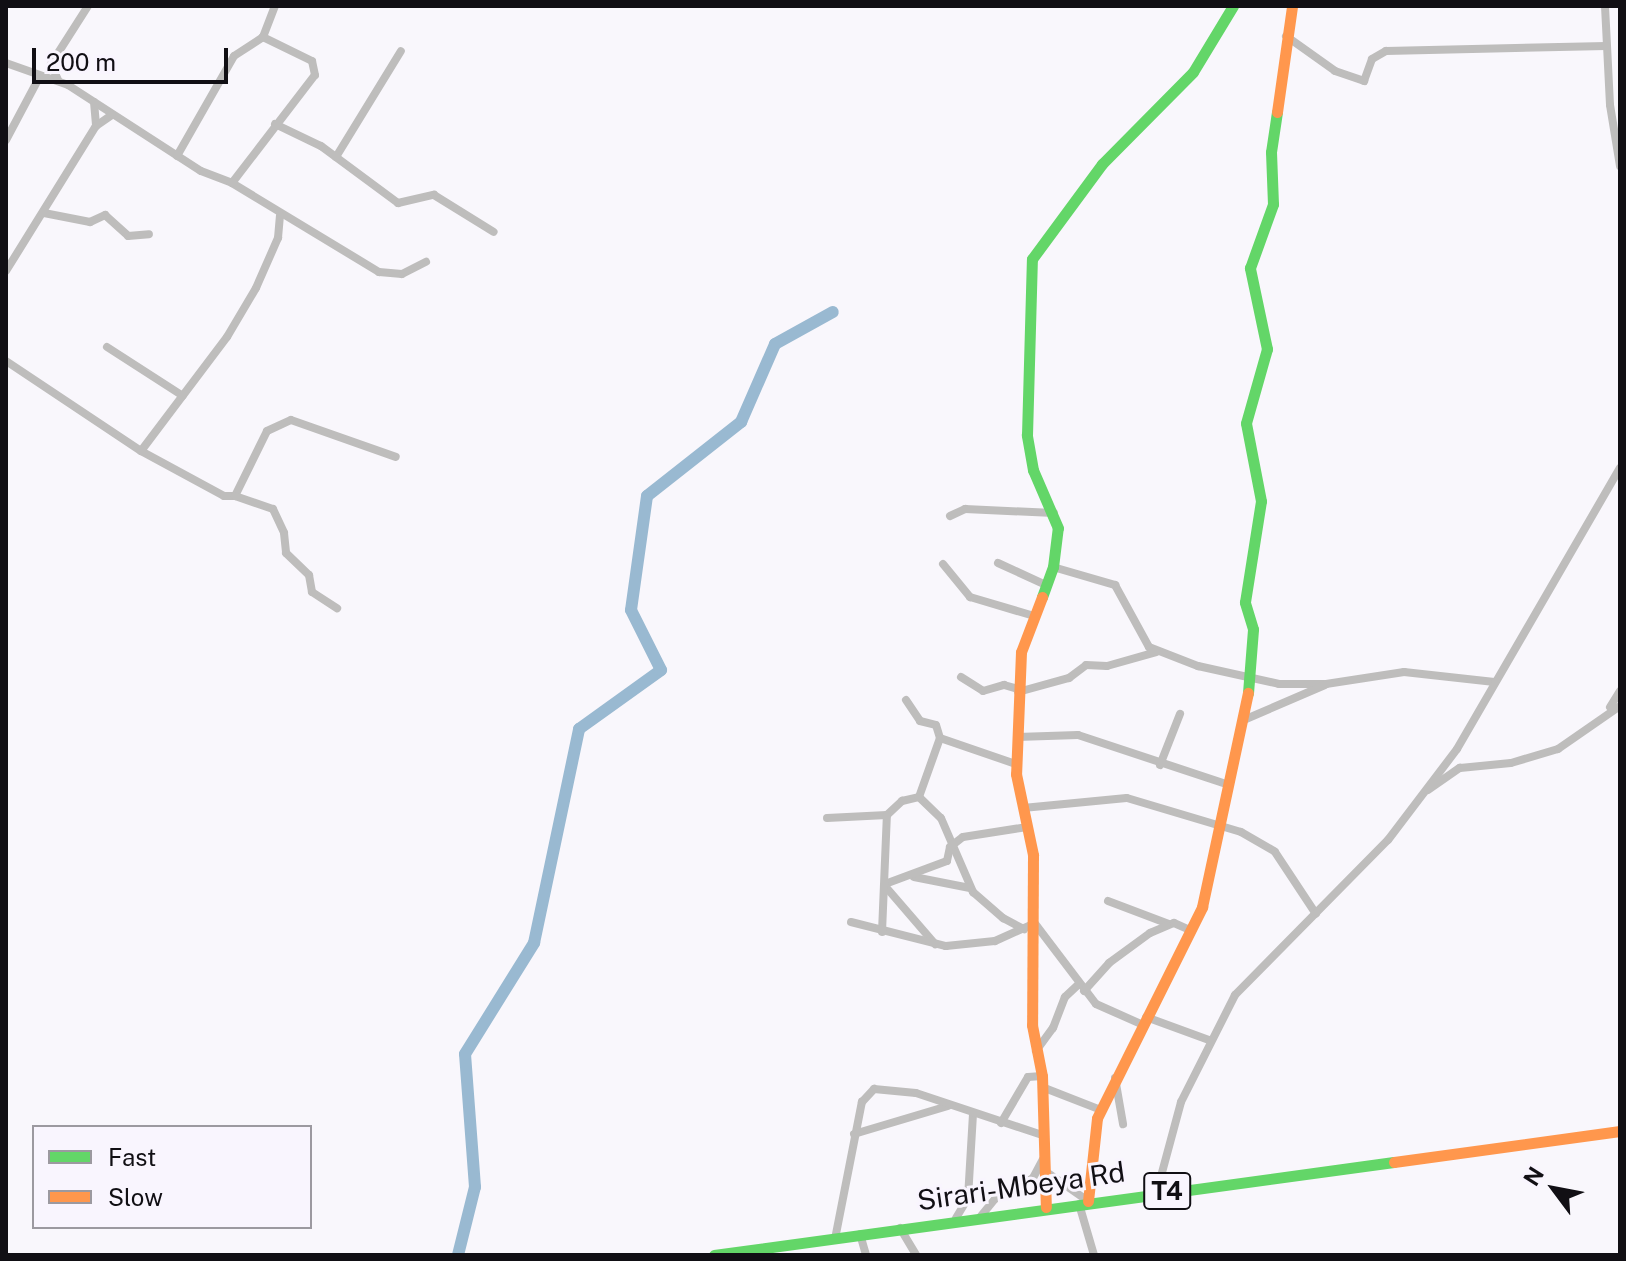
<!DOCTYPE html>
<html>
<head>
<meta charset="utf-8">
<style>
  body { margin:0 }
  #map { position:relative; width:1626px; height:1261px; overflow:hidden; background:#f9f7fc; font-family:"Public Sans",sans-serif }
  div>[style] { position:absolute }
  .river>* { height:12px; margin:-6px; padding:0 6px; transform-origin:6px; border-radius:6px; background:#99b9d1 }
  .street>* { height:8px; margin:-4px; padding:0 4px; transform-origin:4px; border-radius:4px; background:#bebdbc }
  .fast>* { height:11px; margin:-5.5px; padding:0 5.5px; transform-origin:5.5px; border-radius:5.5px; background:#63d668 }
  .slow>* { height:11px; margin:-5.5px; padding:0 5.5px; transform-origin:5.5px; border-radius:5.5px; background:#ff974d }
  span { translate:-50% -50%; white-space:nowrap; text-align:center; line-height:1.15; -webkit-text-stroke:6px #f9f5fe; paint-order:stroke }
  .shield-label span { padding:2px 6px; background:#f9f5fe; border:2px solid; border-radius:6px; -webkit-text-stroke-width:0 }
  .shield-label { font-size:26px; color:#110f14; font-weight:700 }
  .street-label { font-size:28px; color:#110f14 }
  .frame { position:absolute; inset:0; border:8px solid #110f14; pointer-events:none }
  .legend { position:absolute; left:32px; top:1125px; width:280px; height:104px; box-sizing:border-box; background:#f9f5fe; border:2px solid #9c99a0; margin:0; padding:10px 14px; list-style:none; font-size:24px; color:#110f14 }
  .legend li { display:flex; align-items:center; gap:16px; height:40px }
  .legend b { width:40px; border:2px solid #9c99a0 }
  .north { position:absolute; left:1514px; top:1149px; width:80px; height:80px; -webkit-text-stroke:6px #f9f5fe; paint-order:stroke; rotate:302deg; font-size:22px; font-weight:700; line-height:32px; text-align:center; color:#110f14 }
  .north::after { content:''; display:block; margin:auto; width:28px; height:36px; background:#110f14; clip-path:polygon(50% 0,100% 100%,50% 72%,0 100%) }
  .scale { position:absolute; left:32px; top:48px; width:196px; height:36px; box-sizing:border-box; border:4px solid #110f14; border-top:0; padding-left:10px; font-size:24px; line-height:28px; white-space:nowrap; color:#110f14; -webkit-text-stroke:6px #f9f5fe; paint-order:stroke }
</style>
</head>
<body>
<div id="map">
  <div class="river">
    <i style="left:458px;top:1255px;width:70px;rotate:-76deg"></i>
    <i style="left:475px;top:1187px;width:133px;rotate:-94.3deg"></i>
    <i style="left:465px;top:1054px;width:131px;rotate:-58.1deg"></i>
    <i style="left:534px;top:943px;width:219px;rotate:-78.1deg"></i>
    <i style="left:579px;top:729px;width:101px;rotate:-35.7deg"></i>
    <i style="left:661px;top:670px;width:67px;rotate:-116.6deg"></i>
    <i style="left:631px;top:610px;width:115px;rotate:-82deg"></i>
    <i style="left:647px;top:496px;width:120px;rotate:-38.2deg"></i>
    <i style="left:741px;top:422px;width:85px;rotate:-66.4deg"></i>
    <i style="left:775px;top:344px;width:66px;rotate:-28.9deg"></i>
  </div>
  <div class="street">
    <i style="left:1605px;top:6px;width:99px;rotate:87.1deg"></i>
    <i style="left:1610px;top:105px;width:62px;rotate:80.7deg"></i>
    <i style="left:1286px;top:36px;width:60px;rotate:35.5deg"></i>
    <i style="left:1335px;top:71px;width:31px;rotate:19deg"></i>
    <i style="left:1364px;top:81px;width:23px;rotate:-70deg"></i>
    <i style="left:1372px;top:59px;width:16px;rotate:-30deg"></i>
    <i style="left:1386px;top:51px;width:220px;rotate:-1.3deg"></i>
    <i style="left:6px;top:63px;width:66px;rotate:19.5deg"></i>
    <i style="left:68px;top:85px;width:158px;rotate:32.9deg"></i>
    <i style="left:201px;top:171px;width:33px;rotate:21deg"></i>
    <i style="left:232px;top:183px;width:172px;rotate:31.2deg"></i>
    <i style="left:379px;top:272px;width:23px;rotate:5deg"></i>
    <i style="left:402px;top:274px;width:27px;rotate:-27deg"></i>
    <i style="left:58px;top:80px;width:17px;rotate:-114deg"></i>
    <i style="left:51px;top:64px;width:69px;rotate:-57.5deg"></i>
    <i style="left:94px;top:102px;width:24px;rotate:85deg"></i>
    <i style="left:275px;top:124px;width:51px;rotate:25.6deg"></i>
    <i style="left:321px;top:146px;width:96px;rotate:36.5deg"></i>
    <i style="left:398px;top:203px;width:37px;rotate:-13deg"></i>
    <i style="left:434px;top:195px;width:70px;rotate:31.7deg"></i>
    <i style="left:6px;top:140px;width:70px;rotate:-62deg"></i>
    <i style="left:177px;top:156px;width:115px;rotate:-60.3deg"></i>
    <i style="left:234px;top:56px;width:35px;rotate:-33deg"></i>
    <i style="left:263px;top:37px;width:33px;rotate:-69deg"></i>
    <i style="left:336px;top:157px;width:124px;rotate:-58.5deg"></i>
    <i style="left:232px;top:183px;width:136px;rotate:-52.5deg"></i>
    <i style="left:315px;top:75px;width:14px;rotate:-102deg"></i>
    <i style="left:312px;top:61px;width:55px;rotate:-153.9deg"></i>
    <i style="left:44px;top:213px;width:47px;rotate:11.1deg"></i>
    <i style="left:90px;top:222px;width:17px;rotate:-25deg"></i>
    <i style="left:105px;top:215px;width:31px;rotate:42deg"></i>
    <i style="left:128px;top:236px;width:21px;rotate:-5deg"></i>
    <i style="left:6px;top:271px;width:171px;rotate:-58.2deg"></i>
    <i style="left:96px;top:126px;width:19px;rotate:-35deg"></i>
    <i style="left:107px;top:347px;width:90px;rotate:32.8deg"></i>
    <i style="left:6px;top:361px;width:162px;rotate:33.7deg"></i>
    <i style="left:141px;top:451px;width:94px;rotate:28.5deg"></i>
    <i style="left:224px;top:496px;width:11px"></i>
    <i style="left:235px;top:496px;width:72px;rotate:-63.8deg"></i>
    <i style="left:267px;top:431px;width:26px;rotate:-25deg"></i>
    <i style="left:291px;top:420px;width:111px;rotate:19.4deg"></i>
    <i style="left:141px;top:451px;width:143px;rotate:-53deg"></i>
    <i style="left:227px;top:337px;width:57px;rotate:-59.4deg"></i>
    <i style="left:256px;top:288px;width:55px;rotate:-66.3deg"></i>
    <i style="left:278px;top:238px;width:22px;rotate:-85deg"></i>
    <i style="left:235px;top:496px;width:40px;rotate:18.9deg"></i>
    <i style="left:273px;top:509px;width:26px;rotate:65deg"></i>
    <i style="left:284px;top:533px;width:20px;rotate:84deg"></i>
    <i style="left:286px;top:553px;width:32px;rotate:44deg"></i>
    <i style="left:309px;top:575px;width:17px;rotate:80deg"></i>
    <i style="left:312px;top:592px;width:30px;rotate:33deg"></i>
    <i style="left:950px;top:516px;width:17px;rotate:-25deg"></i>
    <i style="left:965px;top:509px;width:89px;rotate:2.6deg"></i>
    <i style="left:998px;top:563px;width:53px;rotate:24.6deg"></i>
    <i style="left:943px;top:564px;width:43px;rotate:50.7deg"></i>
    <i style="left:970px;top:597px;width:67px;rotate:16.5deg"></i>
    <i style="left:1053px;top:567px;width:65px;rotate:16.2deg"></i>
    <i style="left:1115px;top:585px;width:71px;rotate:61.3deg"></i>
    <i style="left:1149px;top:647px;width:53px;rotate:21.2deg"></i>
    <i style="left:1198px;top:666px;width:83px;rotate:12.5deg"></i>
    <i style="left:1279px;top:684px;width:47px"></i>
    <i style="left:1326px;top:684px;width:79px;rotate:-8.7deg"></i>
    <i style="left:1404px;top:672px;width:91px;rotate:6.3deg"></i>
    <i style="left:961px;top:677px;width:26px;rotate:32deg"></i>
    <i style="left:983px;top:691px;width:22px;rotate:-16deg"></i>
    <i style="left:1004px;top:685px;width:15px;rotate:16deg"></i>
    <i style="left:1018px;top:692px;width:53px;rotate:-15.4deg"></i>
    <i style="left:1069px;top:678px;width:21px;rotate:-37deg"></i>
    <i style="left:1086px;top:665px;width:21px;rotate:3deg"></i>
    <i style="left:1107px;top:666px;width:51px;rotate:-15.9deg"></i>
    <i style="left:906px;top:700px;width:25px;rotate:56deg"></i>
    <i style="left:920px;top:721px;width:16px;rotate:14deg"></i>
    <i style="left:936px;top:725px;width:14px;rotate:73deg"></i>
    <i style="left:1610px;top:707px;width:19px;rotate:-58deg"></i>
    <i style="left:1246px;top:719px;width:86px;rotate:-23.3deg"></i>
    <i style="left:1017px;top:737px;width:61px;rotate:-1.9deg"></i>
    <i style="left:1078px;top:735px;width:156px;rotate:18.3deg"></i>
    <i style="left:1160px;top:765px;width:55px;rotate:-68.6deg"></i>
    <i style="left:1428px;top:790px;width:39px;rotate:-35deg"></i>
    <i style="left:1460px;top:768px;width:51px;rotate:-5.6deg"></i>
    <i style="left:1511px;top:763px;width:49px;rotate:-16.6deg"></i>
    <i style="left:1558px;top:749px;width:75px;rotate:-34.7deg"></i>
    <i style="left:919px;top:797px;width:30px;rotate:44deg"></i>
    <i style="left:941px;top:818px;width:81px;rotate:66.6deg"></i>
    <i style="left:973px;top:892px;width:40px;rotate:41deg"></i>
    <i style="left:1003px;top:918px;width:24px;rotate:28deg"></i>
    <i style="left:1023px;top:808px;width:104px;rotate:-5.5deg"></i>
    <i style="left:1127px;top:798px;width:119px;rotate:16.6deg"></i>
    <i style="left:1241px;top:832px;width:39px;rotate:30deg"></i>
    <i style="left:1275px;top:852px;width:74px;rotate:56.5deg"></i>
    <i style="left:827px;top:818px;width:60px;rotate:-2.9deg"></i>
    <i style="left:887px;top:815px;width:21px;rotate:-43deg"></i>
    <i style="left:902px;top:801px;width:17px;rotate:-13deg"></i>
    <i style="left:919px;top:797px;width:63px;rotate:-70.4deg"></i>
    <i style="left:940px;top:738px;width:80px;rotate:18.9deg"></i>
    <i style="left:914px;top:877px;width:57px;rotate:11.1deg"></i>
    <i style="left:885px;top:884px;width:66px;rotate:-20.4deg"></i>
    <i style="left:947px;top:861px;width:14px;rotate:-78deg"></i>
    <i style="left:950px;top:847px;width:16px;rotate:-38deg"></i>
    <i style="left:963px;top:837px;width:65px;rotate:-8.9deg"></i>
    <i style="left:885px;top:886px;width:77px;rotate:49.2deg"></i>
    <i style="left:1108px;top:901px;width:65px;rotate:20.7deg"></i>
    <i style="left:1033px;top:921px;width:104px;rotate:52.8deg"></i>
    <i style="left:1096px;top:1004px;width:49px;rotate:24deg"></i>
    <i style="left:851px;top:922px;width:98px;rotate:14.2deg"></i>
    <i style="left:946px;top:946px;width:49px;rotate:-5.8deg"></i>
    <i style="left:995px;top:941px;width:42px;rotate:-24.1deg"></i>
    <i style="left:882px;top:932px;width:117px;rotate:-87.6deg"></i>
    <i style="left:1084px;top:991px;width:38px;rotate:-48deg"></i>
    <i style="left:1109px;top:963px;width:51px;rotate:-36.2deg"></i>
    <i style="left:1150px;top:933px;width:26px;rotate:-23deg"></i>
    <i style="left:1174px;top:923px;width:17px;rotate:24deg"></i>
    <i style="left:1146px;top:1017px;width:67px;rotate:20.1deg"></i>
    <i style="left:1036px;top:1051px;width:29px;rotate:-54deg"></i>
    <i style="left:1053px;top:1028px;width:33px;rotate:-69deg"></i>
    <i style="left:1065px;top:997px;width:19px;rotate:-43deg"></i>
    <i style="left:1115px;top:1078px;width:47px;rotate:80.1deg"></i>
    <i style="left:1042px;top:1087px;width:63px;rotate:21.3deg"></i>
    <i style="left:1001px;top:1123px;width:53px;rotate:-59.6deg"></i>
    <i style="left:1028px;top:1077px;width:14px;rotate:-4deg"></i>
    <i style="left:854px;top:1134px;width:98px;rotate:-16.6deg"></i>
    <i style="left:1045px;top:1171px;width:52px;rotate:34.9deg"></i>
    <i style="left:1157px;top:1191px;width:92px;rotate:-74.9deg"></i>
    <i style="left:1181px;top:1102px;width:120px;rotate:-63.2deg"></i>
    <i style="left:1235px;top:995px;width:218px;rotate:-45.4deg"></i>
    <i style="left:1388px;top:840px;width:114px;rotate:-52.8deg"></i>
    <i style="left:1457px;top:749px;width:325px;rotate:-59.9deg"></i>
    <i style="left:1079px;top:1204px;width:53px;rotate:73.6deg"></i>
    <i style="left:981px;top:1216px;width:22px;rotate:-51deg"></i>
    <i style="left:995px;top:1199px;width:43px;rotate:-28.9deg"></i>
    <i style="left:1033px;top:1178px;width:21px;rotate:-62deg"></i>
    <i style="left:956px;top:1218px;width:23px;rotate:-59deg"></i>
    <i style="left:968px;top:1198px;width:84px;rotate:-86.6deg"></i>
    <i style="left:900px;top:1228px;width:31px;rotate:59deg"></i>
    <i style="left:860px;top:1234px;width:22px;rotate:74deg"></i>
    <i style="left:835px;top:1239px;width:140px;rotate:-78.9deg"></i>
    <i style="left:862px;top:1102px;width:18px;rotate:-47deg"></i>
    <i style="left:874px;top:1089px;width:42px;rotate:5.4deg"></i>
    <i style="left:916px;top:1093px;width:133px;rotate:18.4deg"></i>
  </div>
  <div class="fast">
    <i style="left:1042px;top:597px;width:32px;rotate:-70deg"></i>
    <i style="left:1053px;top:567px;width:39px;rotate:-83deg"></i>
    <i style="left:1058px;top:528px;width:63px;rotate:-113.3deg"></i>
    <i style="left:1033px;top:470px;width:36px;rotate:-100deg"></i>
    <i style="left:1027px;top:435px;width:176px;rotate:-88.4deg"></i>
    <i style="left:1032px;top:259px;width:118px;rotate:-53.6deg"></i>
    <i style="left:1102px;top:164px;width:129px;rotate:-45.3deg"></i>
    <i style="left:1193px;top:72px;width:77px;rotate:-58.8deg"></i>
    <i style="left:1248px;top:693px;width:64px;rotate:-85.5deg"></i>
    <i style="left:1253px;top:629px;width:28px;rotate:-107deg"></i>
    <i style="left:1245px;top:602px;width:102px;rotate:-81deg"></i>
    <i style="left:1261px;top:501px;width:79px;rotate:-100.9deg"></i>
    <i style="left:1246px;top:423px;width:77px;rotate:-74.2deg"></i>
    <i style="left:1267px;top:349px;width:83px;rotate:-101.9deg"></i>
    <i style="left:1250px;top:268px;width:68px;rotate:-70.2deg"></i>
    <i style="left:1273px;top:204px;width:52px;rotate:-92.2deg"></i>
    <i style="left:1271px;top:152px;width:40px;rotate:-81.5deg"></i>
    <i style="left:714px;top:1255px;width:686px;rotate:-7.79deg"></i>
  </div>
  <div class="slow">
    <i style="left:1277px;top:112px;width:107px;rotate:-81.9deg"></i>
    <i style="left:1042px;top:597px;width:59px;rotate:110.9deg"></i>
    <i style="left:1021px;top:652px;width:122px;rotate:92.3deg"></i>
    <i style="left:1016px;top:774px;width:83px;rotate:78.1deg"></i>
    <i style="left:1033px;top:855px;width:170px;rotate:90.3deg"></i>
    <i style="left:1032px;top:1025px;width:52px;rotate:78.9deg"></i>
    <i style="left:1042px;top:1076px;width:131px;rotate:88.3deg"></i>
    <i style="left:1394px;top:1162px;width:228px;rotate:-7.8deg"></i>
    <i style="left:1088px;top:1201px;width:83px;rotate:-83.8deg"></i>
    <i style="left:1097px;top:1118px;width:236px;rotate:-63.5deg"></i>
    <i style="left:1202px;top:907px;width:219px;rotate:-77.9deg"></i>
  </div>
  <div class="shield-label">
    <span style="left:1167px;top:1191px">T4</span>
  </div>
  <div class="street-label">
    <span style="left:1021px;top:1186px;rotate:-8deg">Sirari-Mbeya Rd</span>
  </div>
  <div class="frame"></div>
  <ul class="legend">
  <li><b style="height:10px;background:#63d668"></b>Fast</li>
  <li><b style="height:10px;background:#ff974d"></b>Slow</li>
  </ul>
  <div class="north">N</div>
  <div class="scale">200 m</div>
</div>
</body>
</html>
